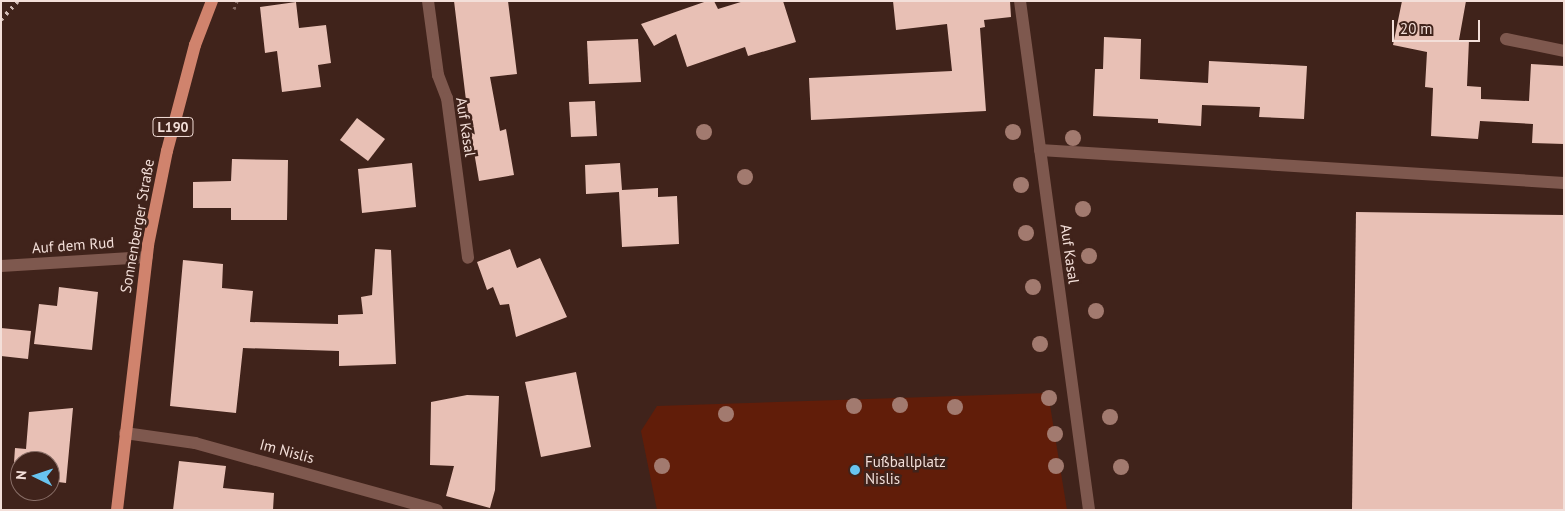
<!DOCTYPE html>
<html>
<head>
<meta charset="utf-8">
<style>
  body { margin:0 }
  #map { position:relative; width:1565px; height:511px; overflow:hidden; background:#40231b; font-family:"PT Sans",sans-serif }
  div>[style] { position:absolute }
  .green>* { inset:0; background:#611d09 }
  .building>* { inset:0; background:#e8c0b5 }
  .path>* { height:3px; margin-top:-1.5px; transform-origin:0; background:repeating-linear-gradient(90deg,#836962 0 2.5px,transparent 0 6.5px) }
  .lane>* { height:12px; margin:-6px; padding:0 6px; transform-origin:6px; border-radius:6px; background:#7e584e }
  .street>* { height:12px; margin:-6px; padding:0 6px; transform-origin:6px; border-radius:6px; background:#7e584e }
  .primary>* { height:12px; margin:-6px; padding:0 6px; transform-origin:6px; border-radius:6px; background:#d0836d }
  .rail>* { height:4px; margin-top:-2px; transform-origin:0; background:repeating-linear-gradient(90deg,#d0bab4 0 2.5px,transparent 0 7.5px) }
  .trees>* { width:16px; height:16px; margin:-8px; border-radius:50%; background:#a27a6f }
  .dots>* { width:14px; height:14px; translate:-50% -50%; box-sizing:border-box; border:2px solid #40231b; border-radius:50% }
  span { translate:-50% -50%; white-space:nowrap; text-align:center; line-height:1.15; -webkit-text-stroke:5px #40231b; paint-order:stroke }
  .shield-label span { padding:1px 4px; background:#40231b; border:1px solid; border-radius:4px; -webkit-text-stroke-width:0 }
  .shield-label { font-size:14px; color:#f3dfd9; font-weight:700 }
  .street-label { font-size:15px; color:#f3dfd9 }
  .poi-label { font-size:15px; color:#f3dfd9 }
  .left { translate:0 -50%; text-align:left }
  .frame { position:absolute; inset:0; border:2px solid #f3dfd9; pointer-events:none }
  .north { position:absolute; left:10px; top:451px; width:50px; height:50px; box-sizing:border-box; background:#40231b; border:1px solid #886e67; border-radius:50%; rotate:274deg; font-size:14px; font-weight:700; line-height:20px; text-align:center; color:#f3dfd9 }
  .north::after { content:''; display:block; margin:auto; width:18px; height:22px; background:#68c4f0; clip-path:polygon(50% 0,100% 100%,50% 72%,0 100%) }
  .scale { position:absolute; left:1392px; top:20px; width:88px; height:22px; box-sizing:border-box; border:2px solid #f3dfd9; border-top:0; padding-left:6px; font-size:15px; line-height:18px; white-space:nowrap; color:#f3dfd9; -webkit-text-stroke:4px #40231b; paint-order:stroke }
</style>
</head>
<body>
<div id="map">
  <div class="green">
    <i style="clip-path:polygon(1048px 393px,1067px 510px,657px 510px,641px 431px,657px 406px)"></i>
  </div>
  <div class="building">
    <i style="clip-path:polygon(454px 1px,508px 1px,517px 74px,490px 77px,500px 131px,506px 129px,514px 175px,479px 181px,468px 117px)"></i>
    <i style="clip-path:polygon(707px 1px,714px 1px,718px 9px,744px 1px,783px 1px,796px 42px,748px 56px,745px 47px,687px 67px,676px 34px,654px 46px,641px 24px)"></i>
    <i style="clip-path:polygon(893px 1px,1010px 1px,1011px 17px,984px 20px,985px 27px,980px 28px,986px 111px,811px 120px,809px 78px,952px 71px,947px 24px,896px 30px)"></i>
    <i style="clip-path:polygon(1402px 1px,1466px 1px,1459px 40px,1469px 40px,1467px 86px,1481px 87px,1481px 99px,1529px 101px,1531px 64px,1564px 66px,1564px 144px,1532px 143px,1533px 124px,1480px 121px,1478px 139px,1431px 136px,1433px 88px,1425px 87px,1427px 52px,1393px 45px)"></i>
    <i style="clip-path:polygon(296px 2px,299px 28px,326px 25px,331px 63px,318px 65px,321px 87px,282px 92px,277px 51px,265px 53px,260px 7px)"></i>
    <i style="clip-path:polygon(1104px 37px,1141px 39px,1140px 79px,1208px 83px,1209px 61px,1307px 66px,1304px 119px,1259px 117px,1260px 107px,1202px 105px,1201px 126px,1158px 123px,1158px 119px,1093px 116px,1095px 69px,1103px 69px)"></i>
    <i style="clip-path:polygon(638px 39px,641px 82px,589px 84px,587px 41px)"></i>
    <i style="clip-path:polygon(595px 101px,597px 136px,571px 137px,569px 102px)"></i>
    <i style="clip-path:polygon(357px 118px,385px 139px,368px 161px,340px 140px)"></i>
    <i style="clip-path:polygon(232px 159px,288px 160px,287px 220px,231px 220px,231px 208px,193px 208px,193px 182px,231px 181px)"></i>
    <i style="clip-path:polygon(412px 163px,416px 207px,362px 213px,358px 169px)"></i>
    <i style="clip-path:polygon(620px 163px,622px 190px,658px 188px,658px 197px,677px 196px,679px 244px,622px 247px,619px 192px,586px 194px,585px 165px)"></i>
    <i style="clip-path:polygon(1356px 212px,1564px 215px,1564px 510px,1352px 510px)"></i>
    <i style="clip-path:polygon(375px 249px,391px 250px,396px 364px,339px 366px,339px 351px,243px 348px,236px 413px,170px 406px,183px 260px,223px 264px,222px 288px,253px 291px,250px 322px,338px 324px,338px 315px,363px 314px,361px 297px,372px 295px)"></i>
    <i style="clip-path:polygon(510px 249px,517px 268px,540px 258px,567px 317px,516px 337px,509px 304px,500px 305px,493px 287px,487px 290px,477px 262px)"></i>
    <i style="clip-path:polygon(59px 287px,98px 292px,92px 350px,34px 344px,39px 304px,57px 306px)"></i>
    <i style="clip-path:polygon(1px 328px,31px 331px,28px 359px,1px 356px)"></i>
    <i style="clip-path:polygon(576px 372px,591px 447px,541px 457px,525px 382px)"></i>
    <i style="clip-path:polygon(467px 395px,499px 396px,495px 490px,490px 508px,446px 496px,454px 466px,430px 465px,431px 402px)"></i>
    <i style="clip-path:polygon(73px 408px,66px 483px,50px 481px,50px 461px,20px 461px,20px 478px,13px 477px,15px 448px,26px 449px,29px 412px)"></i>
    <i style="clip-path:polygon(179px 461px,226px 466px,223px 488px,274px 493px,273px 510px,173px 510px)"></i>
  </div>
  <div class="path">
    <i style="left:234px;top:9px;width:9px;rotate:-69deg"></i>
  </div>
  <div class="lane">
    <i style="left:1506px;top:39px;width:59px;rotate:11.7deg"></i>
    <i style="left:1040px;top:150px;width:525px;rotate:3.6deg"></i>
  </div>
  <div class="street">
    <i style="left:428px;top:1px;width:75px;rotate:82.3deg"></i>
    <i style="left:438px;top:75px;width:25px;rotate:69deg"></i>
    <i style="left:447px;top:98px;width:161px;rotate:82.5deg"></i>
    <i style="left:1020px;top:1px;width:514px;rotate:82.28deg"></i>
    <i style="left:1px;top:266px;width:146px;rotate:-3.5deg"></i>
    <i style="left:125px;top:433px;width:71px;rotate:8.1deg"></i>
    <i style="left:195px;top:443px;width:251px;rotate:15.5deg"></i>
  </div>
  <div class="primary">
    <i style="left:117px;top:510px;width:267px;rotate:-83.3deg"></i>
    <i style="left:148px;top:245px;width:96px;rotate:-78.6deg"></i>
    <i style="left:167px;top:151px;width:110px;rotate:-75.2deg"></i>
    <i style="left:195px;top:45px;width:47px;rotate:-68.9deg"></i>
  </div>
  <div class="rail">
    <i style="left:1px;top:20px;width:25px;rotate:-48deg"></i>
  </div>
  <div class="trees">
    <i style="left:704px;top:132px"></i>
    <i style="left:1013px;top:132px"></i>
    <i style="left:1073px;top:138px"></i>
    <i style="left:745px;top:177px"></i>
    <i style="left:1021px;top:185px"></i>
    <i style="left:1083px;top:209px"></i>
    <i style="left:1026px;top:233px"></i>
    <i style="left:1089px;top:256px"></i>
    <i style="left:1033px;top:287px"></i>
    <i style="left:1096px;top:311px"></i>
    <i style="left:1040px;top:344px"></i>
    <i style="left:1049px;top:398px"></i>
    <i style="left:900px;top:405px"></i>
    <i style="left:854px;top:406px"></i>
    <i style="left:955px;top:407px"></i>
    <i style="left:726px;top:414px"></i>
    <i style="left:1110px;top:417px"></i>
    <i style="left:1055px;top:434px"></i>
    <i style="left:662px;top:466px"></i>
    <i style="left:1056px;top:466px"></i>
    <i style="left:1121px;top:467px"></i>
  </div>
  <div class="dots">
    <i style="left:855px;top:470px;background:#68c4f0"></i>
  </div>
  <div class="shield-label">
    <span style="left:173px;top:127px">L190</span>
  </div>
  <div class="street-label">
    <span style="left:466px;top:127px;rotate:81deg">Auf Kasal</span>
    <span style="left:137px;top:226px;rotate:-80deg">Sonnenberger Straße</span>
    <span style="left:73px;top:245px;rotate:-4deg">Auf dem Rud</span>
    <span style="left:1070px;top:254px;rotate:82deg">Auf Kasal</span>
    <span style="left:287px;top:451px;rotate:15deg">Im Nislis</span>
  </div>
  <div class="poi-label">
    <span class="left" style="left:865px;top:470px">Fußballplatz<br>Nislis</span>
  </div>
  <div class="frame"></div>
  <div class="north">N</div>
  <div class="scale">20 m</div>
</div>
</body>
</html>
